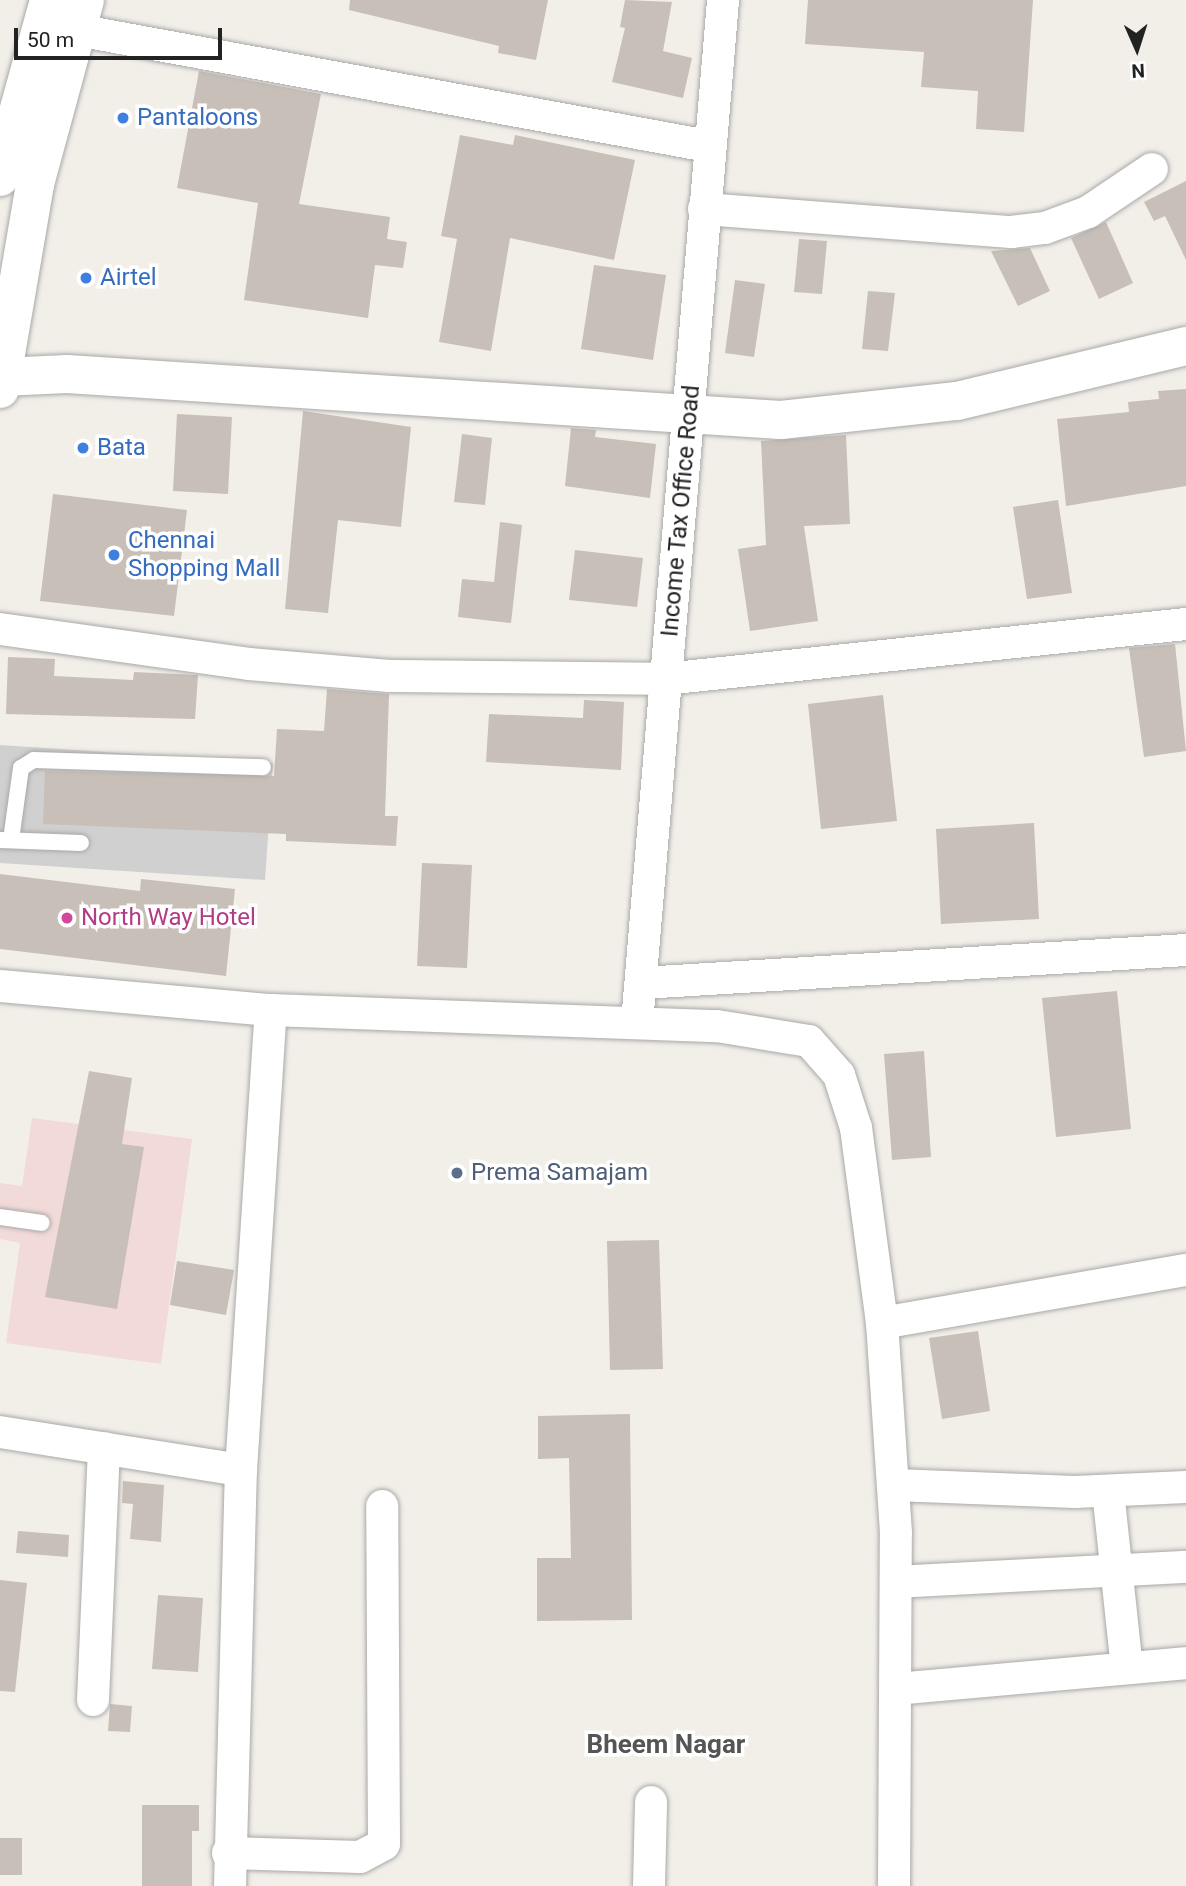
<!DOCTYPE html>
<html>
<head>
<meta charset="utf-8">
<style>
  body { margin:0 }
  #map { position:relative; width:1186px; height:1886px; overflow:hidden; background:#f2efe9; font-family:Roboto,sans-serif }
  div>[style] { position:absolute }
  .commercial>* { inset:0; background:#f2dad9 }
  .religious>* { inset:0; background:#d0d0d0 }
  .building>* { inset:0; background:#c7bfb8 }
  .roads { filter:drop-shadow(0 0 2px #a9a9a9) drop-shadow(0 0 2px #a9a9a9) }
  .service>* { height:16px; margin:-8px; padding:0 8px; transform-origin:8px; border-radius:8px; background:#fff }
  .minor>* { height:32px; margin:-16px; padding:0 16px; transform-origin:16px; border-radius:16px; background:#fff }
  .tertiary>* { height:38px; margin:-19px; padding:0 19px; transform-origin:19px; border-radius:19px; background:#fff }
  .dots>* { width:19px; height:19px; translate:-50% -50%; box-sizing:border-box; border:4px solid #fff; border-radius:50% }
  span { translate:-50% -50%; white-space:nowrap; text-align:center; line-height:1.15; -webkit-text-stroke:7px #fff; paint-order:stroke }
  .shop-label { font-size:24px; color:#366cbe }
  .left { translate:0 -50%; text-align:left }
  .street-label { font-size:24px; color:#222 }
  .hotel-label { font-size:24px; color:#b23c85 }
  .service-label { font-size:24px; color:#4e5e75 }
  .neighbourhood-label { font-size:26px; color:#555; font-weight:700 }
  .north { position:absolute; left:1102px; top:14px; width:70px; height:70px; -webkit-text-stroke:5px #fff; paint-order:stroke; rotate:177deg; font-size:19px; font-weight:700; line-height:28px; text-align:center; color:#222 }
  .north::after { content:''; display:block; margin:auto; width:24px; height:32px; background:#222; clip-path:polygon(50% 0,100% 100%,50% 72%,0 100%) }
  .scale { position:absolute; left:14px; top:28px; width:208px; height:32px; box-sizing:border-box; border:4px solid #222; border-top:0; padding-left:9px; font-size:21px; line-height:24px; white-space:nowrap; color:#222; -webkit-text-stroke:5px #fff; paint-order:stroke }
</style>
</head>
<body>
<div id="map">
  <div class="commercial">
    <i style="clip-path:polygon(32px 1118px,192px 1139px,161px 1364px,6px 1343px,20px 1243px,0 1239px,0 1183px,22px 1186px)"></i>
  </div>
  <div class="religious">
    <i style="clip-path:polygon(0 745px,273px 763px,265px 880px,0 863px)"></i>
  </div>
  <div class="building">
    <i style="clip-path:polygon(350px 0,548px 0,536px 60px,498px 53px,499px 46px,349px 10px)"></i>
    <i style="clip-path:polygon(625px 0,672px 2px,663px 51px,692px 58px,683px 98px,612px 82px,625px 28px,620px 27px)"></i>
    <i style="clip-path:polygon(808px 0,1033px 0,1024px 132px,976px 129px,978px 91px,921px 87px,924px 52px,805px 44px)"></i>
    <i style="clip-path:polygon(199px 71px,321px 94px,299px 204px,390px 217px,387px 239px,407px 242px,403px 268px,375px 265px,368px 318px,244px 300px,258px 203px,177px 188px)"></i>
    <i style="clip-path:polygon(460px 135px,513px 145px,515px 135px,635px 160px,614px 260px,510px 238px,491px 351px,439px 342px,457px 239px,441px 236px)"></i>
    <i style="clip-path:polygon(1186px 181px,1186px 260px,1165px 216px,1154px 221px,1144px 202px)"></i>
    <i style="clip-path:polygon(1106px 222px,1133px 283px,1099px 299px,1071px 238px)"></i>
    <i style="clip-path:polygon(799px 239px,827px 241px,822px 294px,794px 292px)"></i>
    <i style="clip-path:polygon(1030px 248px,1050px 291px,1018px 306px,991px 251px)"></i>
    <i style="clip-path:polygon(594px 265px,666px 275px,653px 360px,581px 349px)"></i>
    <i style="clip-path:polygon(735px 280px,765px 284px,754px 357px,725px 353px)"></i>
    <i style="clip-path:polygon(868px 291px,895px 293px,888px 351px,862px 349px)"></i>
    <i style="clip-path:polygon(1186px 389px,1186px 486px,1066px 506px,1057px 419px,1129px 412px,1128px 402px,1159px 399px,1158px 391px)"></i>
    <i style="clip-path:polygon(303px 411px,411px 427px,401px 527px,338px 520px,328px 613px,285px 609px)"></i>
    <i style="clip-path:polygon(177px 414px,232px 417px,228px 494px,173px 491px)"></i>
    <i style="clip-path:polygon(571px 428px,596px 430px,595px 437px,656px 444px,650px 498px,565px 486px)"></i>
    <i style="clip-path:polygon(462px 434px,492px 438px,485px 505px,454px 502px)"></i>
    <i style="clip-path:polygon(846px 435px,850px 524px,804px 526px,818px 621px,750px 631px,738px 549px,766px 545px,761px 441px)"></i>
    <i style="clip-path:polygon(53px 494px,187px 510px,174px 616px,40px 601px)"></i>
    <i style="clip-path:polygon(1058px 500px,1072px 593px,1027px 599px,1013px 507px)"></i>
    <i style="clip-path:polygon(500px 522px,522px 525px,511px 623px,458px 617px,462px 579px,494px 582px)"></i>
    <i style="clip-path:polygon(575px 550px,643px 558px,637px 607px,569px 600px)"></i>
    <i style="clip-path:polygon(1175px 644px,1186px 751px,1144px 757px,1129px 648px)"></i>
    <i style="clip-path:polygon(8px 657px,55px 659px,54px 676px,133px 680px,134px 672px,198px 675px,195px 719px,6px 714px)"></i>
    <i style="clip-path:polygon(327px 689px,389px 694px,385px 816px,398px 816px,396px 846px,286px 841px,286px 834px,43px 824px,45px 771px,274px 776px,277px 729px,324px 731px)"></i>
    <i style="clip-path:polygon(883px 695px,897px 821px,821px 829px,808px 704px)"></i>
    <i style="clip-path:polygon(584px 700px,624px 702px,621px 770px,486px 762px,489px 714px,583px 718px)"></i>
    <i style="clip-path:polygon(1034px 823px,1039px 919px,941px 924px,936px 829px)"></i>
    <i style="clip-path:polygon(422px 863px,472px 865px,467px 968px,417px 966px)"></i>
    <i style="clip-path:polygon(0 874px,140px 891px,141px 879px,235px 889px,226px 976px,0 949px)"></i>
    <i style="clip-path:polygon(1117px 991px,1131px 1129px,1056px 1137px,1042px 998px)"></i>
    <i style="clip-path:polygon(924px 1051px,931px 1157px,892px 1160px,884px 1054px)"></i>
    <i style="clip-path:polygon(89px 1071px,132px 1078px,122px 1144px,144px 1147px,117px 1309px,45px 1297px)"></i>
    <i style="clip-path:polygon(659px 1240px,663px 1369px,610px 1370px,607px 1241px)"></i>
    <i style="clip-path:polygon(177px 1261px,234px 1270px,226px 1315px,170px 1305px)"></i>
    <i style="clip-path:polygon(978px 1331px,990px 1411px,942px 1419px,929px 1338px)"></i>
    <i style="clip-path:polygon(630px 1414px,632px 1620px,537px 1621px,537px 1558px,571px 1558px,569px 1458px,538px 1459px,538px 1416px)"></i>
    <i style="clip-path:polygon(123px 1481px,164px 1485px,161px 1542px,130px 1539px,133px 1504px,122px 1503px)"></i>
    <i style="clip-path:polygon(18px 1531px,69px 1535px,68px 1557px,16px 1553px)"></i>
    <i style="clip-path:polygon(0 1580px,27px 1583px,15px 1692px,0 1691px)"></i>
    <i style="clip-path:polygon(158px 1595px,203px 1598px,198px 1672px,152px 1669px)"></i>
    <i style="clip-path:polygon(110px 1704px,132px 1706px,130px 1732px,108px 1731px)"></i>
    <i style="clip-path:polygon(142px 1805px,199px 1805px,199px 1831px,192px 1831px,192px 1886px,142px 1886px)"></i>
    <i style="clip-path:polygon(0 1838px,22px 1838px,22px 1875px,0 1875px)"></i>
  </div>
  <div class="roads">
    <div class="service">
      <i style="left:0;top:840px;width:81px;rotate:2.1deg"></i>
      <i style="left:11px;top:840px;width:73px;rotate:-82.1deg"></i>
      <i style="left:21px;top:768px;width:15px;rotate:-32deg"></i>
      <i style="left:34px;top:760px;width:229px;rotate:1.8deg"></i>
      <i style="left:0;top:1217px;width:42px;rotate:8.1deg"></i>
    </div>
    <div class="minor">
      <i style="left:77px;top:30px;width:642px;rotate:10.42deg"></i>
      <i style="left:704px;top:209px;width:308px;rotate:4.3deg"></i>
      <i style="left:1011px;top:232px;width:34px;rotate:-7deg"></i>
      <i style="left:1045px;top:228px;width:46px;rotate:-20.4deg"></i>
      <i style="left:1088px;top:212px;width:77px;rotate:-33.9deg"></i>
      <i style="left:0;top:629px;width:251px;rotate:8deg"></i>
      <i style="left:249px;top:664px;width:141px;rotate:4.9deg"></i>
      <i style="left:389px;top:676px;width:276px;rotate:0.6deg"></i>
      <i style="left:665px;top:679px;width:524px;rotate:-6.03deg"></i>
      <i style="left:642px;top:983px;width:545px;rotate:-3.47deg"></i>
      <i style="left:0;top:986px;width:272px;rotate:5.1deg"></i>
      <i style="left:271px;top:1010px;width:446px;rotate:2.1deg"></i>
      <i style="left:717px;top:1026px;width:93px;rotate:9.3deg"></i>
      <i style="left:809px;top:1041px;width:45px;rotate:48.6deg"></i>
      <i style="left:839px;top:1075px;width:56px;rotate:72.2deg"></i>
      <i style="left:856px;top:1128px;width:197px;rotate:82.4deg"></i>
      <i style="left:637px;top:1023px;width:1027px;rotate:-85.19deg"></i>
      <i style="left:0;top:1432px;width:244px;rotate:9deg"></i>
      <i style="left:241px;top:1470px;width:461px;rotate:-86.3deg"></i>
      <i style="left:895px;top:1485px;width:180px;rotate:2.2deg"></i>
      <i style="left:1075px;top:1492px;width:111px;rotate:-2.6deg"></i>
      <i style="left:1108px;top:1491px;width:178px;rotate:83.9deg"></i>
      <i style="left:896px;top:1582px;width:290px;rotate:-3deg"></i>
      <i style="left:896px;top:1689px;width:291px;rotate:-5.1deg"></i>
      <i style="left:93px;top:1700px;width:252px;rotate:-87.5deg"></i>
      <i style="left:228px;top:1853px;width:132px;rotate:1.7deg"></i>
      <i style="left:360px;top:1857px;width:27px;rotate:-28deg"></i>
      <i style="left:384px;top:1844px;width:338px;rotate:-90.3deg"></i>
      <i style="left:230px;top:1886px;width:416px;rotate:-88.5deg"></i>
      <i style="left:649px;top:1886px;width:84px;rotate:-88.6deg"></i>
      <i style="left:894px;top:1886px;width:353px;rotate:-89.7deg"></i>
      <i style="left:896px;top:1533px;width:210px;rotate:-93.8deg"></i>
      <i style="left:882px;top:1323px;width:309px;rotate:-9.9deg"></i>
    </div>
    <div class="tertiary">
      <i style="left:0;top:177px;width:184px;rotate:-74.5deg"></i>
      <i style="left:2px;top:377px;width:65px;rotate:-2.6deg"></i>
      <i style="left:67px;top:374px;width:715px;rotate:3.69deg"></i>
      <i style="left:781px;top:420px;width:177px;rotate:-6.2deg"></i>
      <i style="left:957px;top:401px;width:236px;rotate:-13.5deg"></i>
      <i style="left:0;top:389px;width:208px;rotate:-80.3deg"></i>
      <i style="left:35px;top:184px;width:191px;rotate:-74.8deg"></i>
    </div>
  </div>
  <div class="dots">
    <i style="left:123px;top:118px;background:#3f7fe0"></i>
    <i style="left:86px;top:278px;background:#3f7fe0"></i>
    <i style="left:83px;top:448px;background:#3f7fe0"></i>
    <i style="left:114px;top:555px;background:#3f7fe0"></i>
    <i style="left:67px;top:918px;background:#d1479c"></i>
    <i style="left:457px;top:1173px;background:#5c6f8a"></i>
  </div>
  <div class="shop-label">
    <span class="left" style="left:137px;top:118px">Pantaloons</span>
    <span class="left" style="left:100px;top:278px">Airtel</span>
    <span class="left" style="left:97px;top:448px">Bata</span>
    <span class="left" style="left:128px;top:555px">Chennai<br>Shopping Mall</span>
  </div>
  <div class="street-label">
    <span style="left:681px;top:511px;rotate:-85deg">Income Tax Office Road</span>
  </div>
  <div class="hotel-label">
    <span class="left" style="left:81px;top:918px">North Way Hotel</span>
  </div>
  <div class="service-label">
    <span class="left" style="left:471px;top:1173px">Prema Samajam</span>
  </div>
  <div class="neighbourhood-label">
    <span style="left:666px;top:1745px">Bheem Nagar</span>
  </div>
  <div class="north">N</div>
  <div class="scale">50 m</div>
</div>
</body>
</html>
